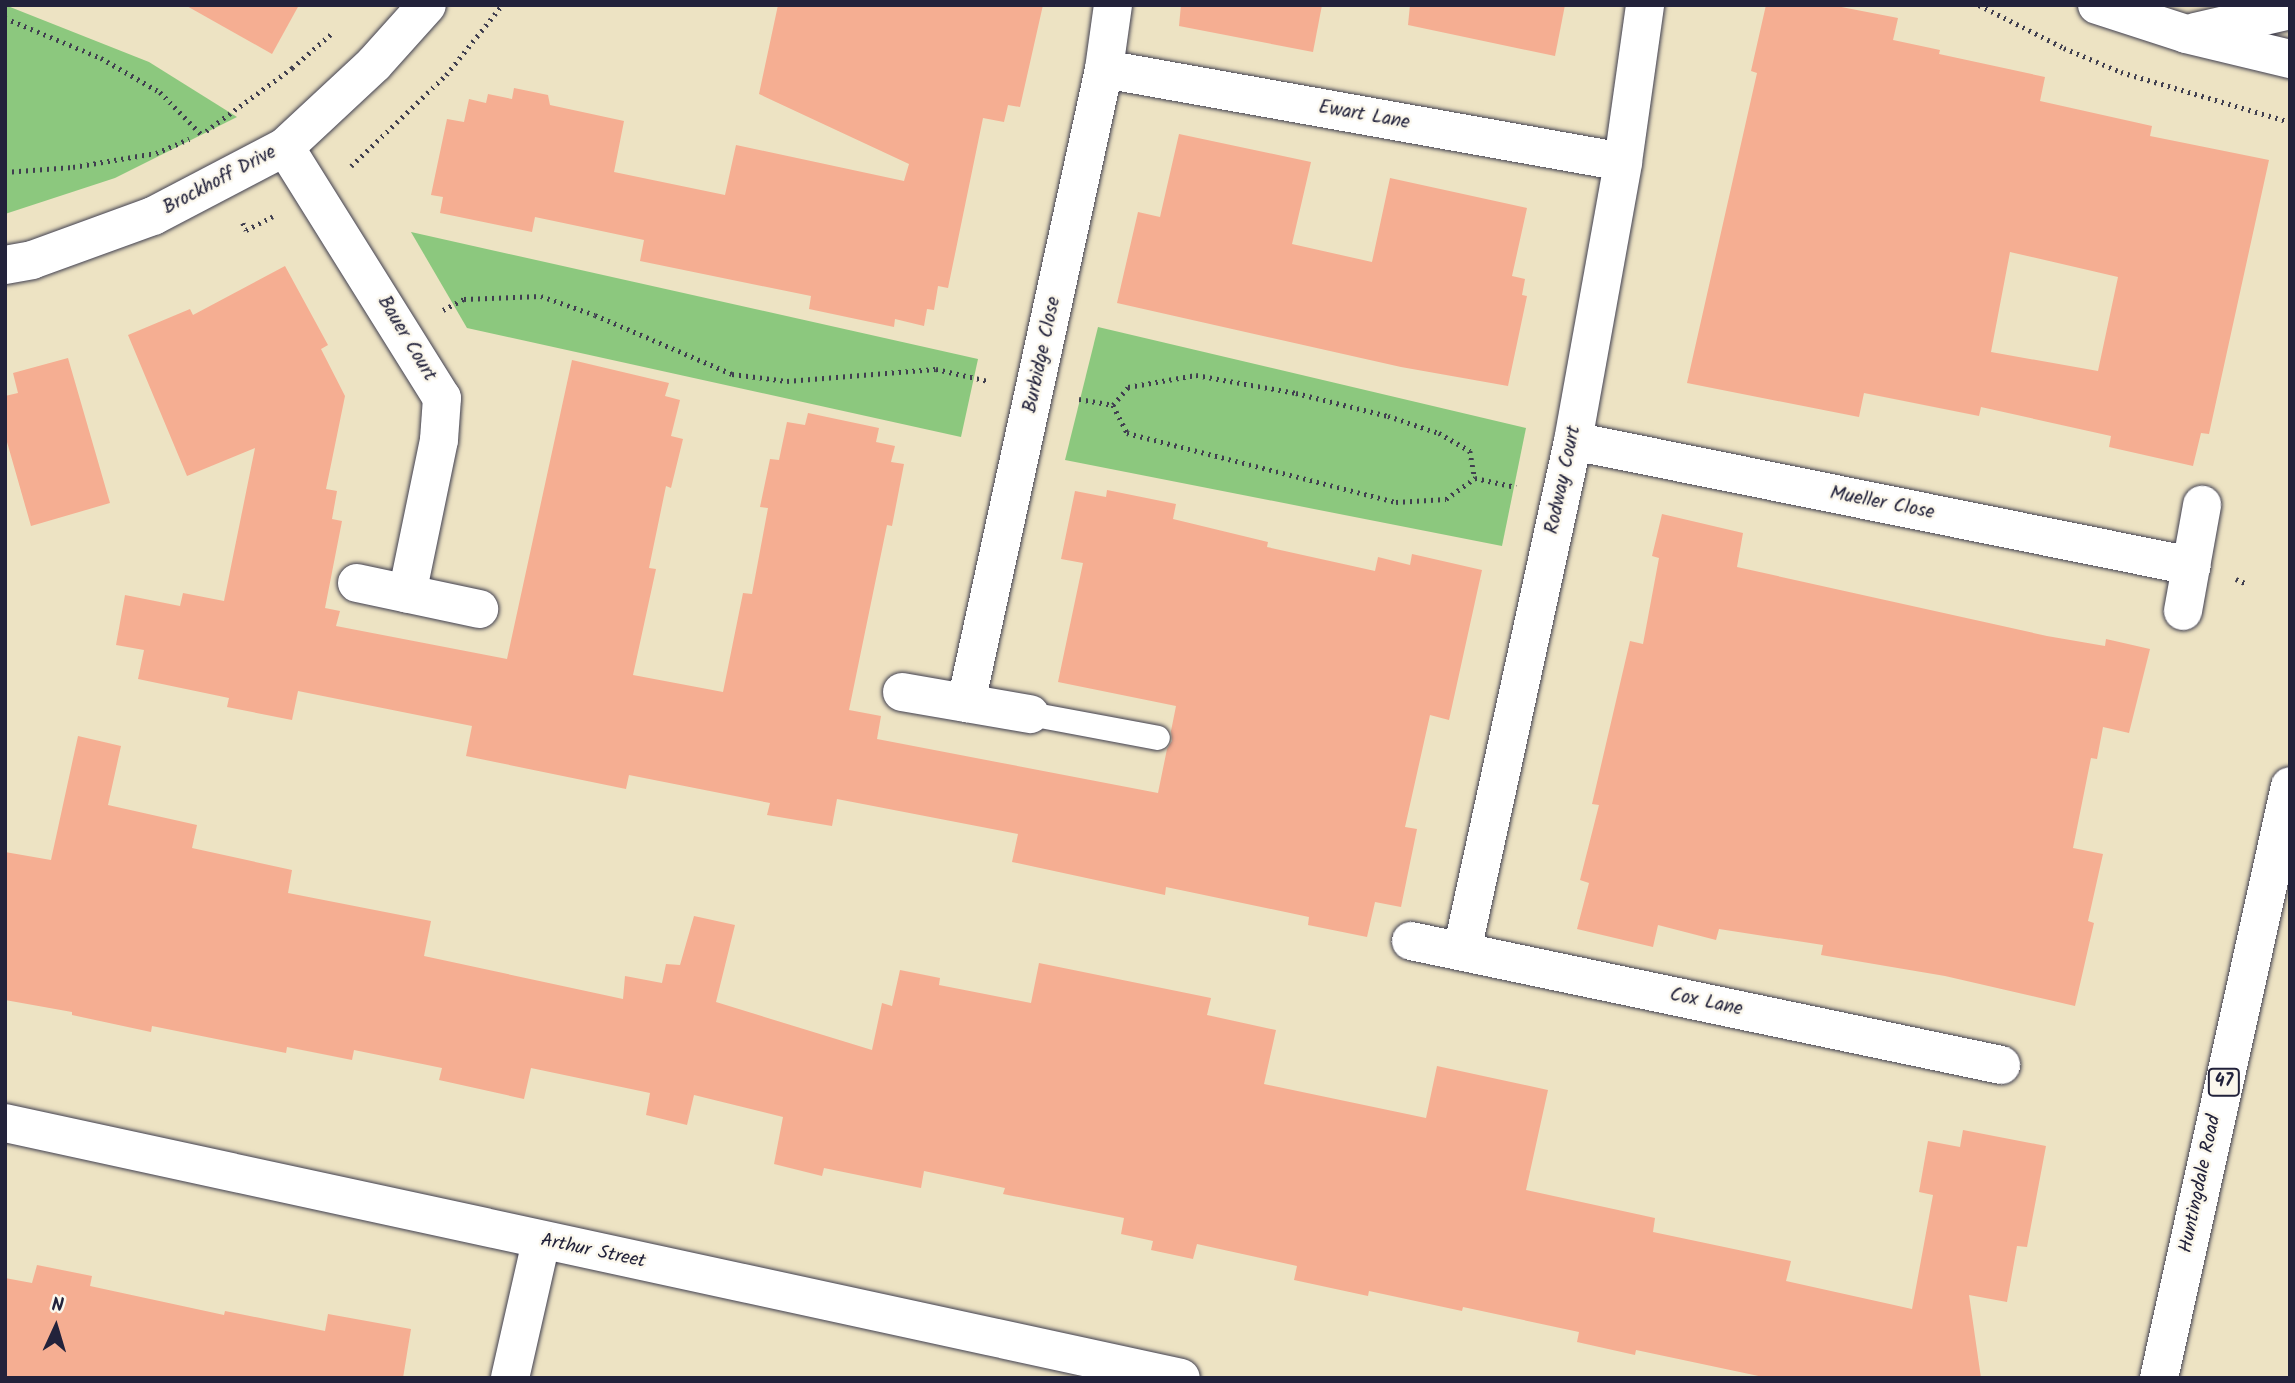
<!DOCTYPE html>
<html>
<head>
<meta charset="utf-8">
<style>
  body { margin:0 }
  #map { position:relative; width:2295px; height:1383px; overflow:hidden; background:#ede3c3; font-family:Kalam,sans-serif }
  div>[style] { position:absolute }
  .green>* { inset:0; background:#8cc87e }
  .building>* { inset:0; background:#f5ae92 }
  .path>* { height:4.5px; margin-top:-2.25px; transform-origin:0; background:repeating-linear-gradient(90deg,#403f4f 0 2px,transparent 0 7px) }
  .roads { filter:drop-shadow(0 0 2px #403f4f) drop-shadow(0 0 2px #403f4f) }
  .lane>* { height:24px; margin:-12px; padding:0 12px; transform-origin:12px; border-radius:12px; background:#fff }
  .street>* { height:38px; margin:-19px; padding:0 19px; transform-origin:19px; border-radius:19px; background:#fff }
  .primary>* { height:38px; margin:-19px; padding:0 19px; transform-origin:19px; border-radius:19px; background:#fff }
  span { translate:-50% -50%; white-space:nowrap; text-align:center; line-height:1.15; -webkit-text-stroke:5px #fbf7ec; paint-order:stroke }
  .shield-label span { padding:2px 5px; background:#fbf7ec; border:2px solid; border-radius:5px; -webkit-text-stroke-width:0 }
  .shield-label { font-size:18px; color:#22223b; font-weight:700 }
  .street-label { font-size:19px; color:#22223b }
  .frame { position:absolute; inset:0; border:7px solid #22223b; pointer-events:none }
  .north { position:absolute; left:21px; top:1292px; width:70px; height:70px; -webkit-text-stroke:5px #fbf7ec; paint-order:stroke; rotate:4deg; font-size:19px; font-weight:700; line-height:28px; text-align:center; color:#22223b }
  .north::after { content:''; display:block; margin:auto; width:24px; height:32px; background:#22223b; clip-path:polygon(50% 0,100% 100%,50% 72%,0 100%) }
</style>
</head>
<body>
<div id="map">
  <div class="green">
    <i style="clip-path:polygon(5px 5px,149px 62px,237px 117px,115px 178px,5px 214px)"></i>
    <i style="clip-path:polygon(411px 232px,978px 359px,961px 437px,467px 328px)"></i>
    <i style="clip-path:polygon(1098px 327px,1526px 428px,1502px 546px,1065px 460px)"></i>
  </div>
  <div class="building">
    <i style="clip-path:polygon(185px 5px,299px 5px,272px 54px)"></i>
    <i style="clip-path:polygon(778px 5px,1043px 5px,1020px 107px,1008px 105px,1004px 122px,983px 118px,948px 288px,938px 286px,934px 310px,927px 309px,924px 326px,895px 319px,894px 327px,809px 309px,811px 296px,640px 261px,644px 240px,535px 217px,532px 232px,440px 213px,443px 197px,431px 195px,447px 119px,464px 122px,469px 99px,486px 103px,488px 94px,512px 99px,514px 88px,548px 95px,550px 105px,624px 121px,614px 172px,725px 195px,736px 145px,904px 181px,909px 164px,759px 94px)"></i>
    <i style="clip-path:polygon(1181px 5px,1322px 5px,1313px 52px,1179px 26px)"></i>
    <i style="clip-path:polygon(1410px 5px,1565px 5px,1555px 56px,1408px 25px)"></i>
    <i style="clip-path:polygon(evenodd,1766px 5px,1831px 5px,1898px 18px,1893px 40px,1940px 50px,1939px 54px,2045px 77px,2040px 101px,2152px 126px,2150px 136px,2269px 160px,2209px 434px,2201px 433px,2193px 466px,2109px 447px,2111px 436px,1981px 407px,1979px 416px,1864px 393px,1859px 417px,1687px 383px,1757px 73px,1751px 71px,1766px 5px,2010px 252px,2118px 277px,2098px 371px,1991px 352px,2010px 252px)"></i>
    <i style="clip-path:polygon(1179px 134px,1311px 162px,1292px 244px,1372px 262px,1390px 178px,1527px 208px,1512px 276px,1525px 279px,1522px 295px,1527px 296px,1508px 386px,1401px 367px,1117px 303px,1138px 212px,1160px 217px)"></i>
    <i style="clip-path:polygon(285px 266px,328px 345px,321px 349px,345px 396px,326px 489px,337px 491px,332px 519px,342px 521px,325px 608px,340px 611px,336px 626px,507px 659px,572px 360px,669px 383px,665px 396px,680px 400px,671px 436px,683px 439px,671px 488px,666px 486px,649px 568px,656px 569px,633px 675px,723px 692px,743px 593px,752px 594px,768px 508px,760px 507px,770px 459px,779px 460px,787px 422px,805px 425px,808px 413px,879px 428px,876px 442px,895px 446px,891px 462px,904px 464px,892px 526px,887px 525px,849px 710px,881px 716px,877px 739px,1158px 793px,1167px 749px,1172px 741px,1171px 731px,1176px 706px,1058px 682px,1083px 563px,1061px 559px,1075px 491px,1106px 497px,1107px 490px,1176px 504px,1173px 519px,1268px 542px,1267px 547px,1375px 571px,1378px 557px,1410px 565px,1412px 554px,1482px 570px,1449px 720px,1430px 715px,1405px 827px,1417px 829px,1401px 907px,1375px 902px,1367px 937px,1308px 925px,1309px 917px,1166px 887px,1165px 895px,1012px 862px,1018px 834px,837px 799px,832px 826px,767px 815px,770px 803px,629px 775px,626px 789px,466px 756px,472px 726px,298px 691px,292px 720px,227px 707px,229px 698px,138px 679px,144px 650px,116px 645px,125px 595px,180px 606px,183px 593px,224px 601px,255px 448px,187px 476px,128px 335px,190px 309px,193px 315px)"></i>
    <i style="clip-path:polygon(68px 358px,110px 503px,31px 526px,5px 435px,5px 396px,18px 393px,13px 373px)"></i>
    <i style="clip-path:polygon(1662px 514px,1743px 533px,1737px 567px,2047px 636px,2105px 646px,2106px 639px,2150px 649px,2129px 733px,2103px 727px,2097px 759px,2091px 758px,2073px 848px,2103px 854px,2088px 921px,2094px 923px,2075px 1006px,1945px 976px,1821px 955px,1823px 945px,1719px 929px,1716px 940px,1658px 925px,1653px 947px,1577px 929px,1589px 883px,1580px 880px,1599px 805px,1592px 804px,1630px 641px,1643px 644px,1659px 558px,1652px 556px)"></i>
    <i style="clip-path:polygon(78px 736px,121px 746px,108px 805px,197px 825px,192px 848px,292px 870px,288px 893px,431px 921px,424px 956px,623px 999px,625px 976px,662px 983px,666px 964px,680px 965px,694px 916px,735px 925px,716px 1002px,872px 1050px,882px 1003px,892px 1006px,900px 970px,940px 978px,939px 985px,1031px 1003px,1039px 963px,1211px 998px,1207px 1015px,1276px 1030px,1264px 1084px,1426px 1118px,1437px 1066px,1548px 1090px,1526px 1190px,1655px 1218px,1653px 1232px,1791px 1261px,1786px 1281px,1912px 1309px,1933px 1195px,1919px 1192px,1928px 1141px,1960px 1147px,1963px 1130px,2046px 1146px,2027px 1247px,2017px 1246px,2007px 1302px,1969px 1295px,1981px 1378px,1768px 1378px,1636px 1350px,1635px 1355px,1577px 1342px,1579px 1332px,1463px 1307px,1462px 1311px,1369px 1291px,1368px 1296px,1294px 1280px,1297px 1266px,1197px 1244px,1193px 1259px,1151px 1250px,1153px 1241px,1121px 1234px,1124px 1218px,1003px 1194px,1005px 1188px,924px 1171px,921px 1188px,824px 1168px,822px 1176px,774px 1164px,783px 1117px,694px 1095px,687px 1125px,646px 1115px,650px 1093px,531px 1068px,524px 1099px,439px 1080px,442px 1068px,354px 1050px,352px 1060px,287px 1047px,286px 1053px,152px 1026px,151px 1032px,72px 1015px,72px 1012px,5px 1000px,5px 852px,51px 860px)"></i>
    <i style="clip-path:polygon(37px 1265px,92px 1276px,90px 1286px,224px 1315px,225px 1311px,325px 1331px,328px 1314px,411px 1329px,403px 1378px,5px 1378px,5px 1278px,32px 1283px)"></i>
  </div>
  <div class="path">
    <i style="left:1979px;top:5px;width:95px;rotate:26.8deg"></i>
    <i style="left:2064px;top:48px;width:62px;rotate:22.8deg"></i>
    <i style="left:2121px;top:72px;width:176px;rotate:16.5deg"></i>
    <i style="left:5px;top:18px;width:104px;rotate:22.6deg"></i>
    <i style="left:101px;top:58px;width:68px;rotate:30deg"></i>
    <i style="left:160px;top:92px;width:62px;rotate:45.7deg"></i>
    <i style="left:206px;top:131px;width:107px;rotate:-36.2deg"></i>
    <i style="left:292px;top:68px;width:53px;rotate:-41.2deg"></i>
    <i style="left:351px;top:166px;width:132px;rotate:-43.8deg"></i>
    <i style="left:446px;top:75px;width:90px;rotate:-51.3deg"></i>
    <i style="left:5px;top:172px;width:68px;rotate:-4.2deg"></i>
    <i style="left:73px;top:167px;width:84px;rotate:-9.6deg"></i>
    <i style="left:156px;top:153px;width:36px;rotate:-23deg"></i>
    <i style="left:243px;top:223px;width:8px;rotate:67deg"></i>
    <i style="left:246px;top:230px;width:30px;rotate:-27deg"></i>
    <i style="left:443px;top:310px;width:24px;rotate:-28deg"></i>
    <i style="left:464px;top:299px;width:77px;rotate:-2.2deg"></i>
    <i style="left:541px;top:296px;width:57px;rotate:19.4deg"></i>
    <i style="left:595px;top:315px;width:149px;rotate:23.3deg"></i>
    <i style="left:732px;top:374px;width:55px;rotate:7.3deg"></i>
    <i style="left:787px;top:381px;width:149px;rotate:-4.6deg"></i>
    <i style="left:936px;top:369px;width:53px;rotate:13deg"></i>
    <i style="left:1079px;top:399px;width:35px;rotate:10deg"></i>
    <i style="left:1113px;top:405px;width:31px;rotate:63deg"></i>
    <i style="left:1127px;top:433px;width:278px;rotate:14.4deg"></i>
    <i style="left:1396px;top:502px;width:50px;rotate:-3.4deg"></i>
    <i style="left:1446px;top:499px;width:36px;rotate:-36deg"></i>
    <i style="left:1475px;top:478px;width:42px;rotate:12.4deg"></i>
    <i style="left:1113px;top:405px;width:23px;rotate:-50deg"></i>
    <i style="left:1128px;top:387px;width:69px;rotate:-10deg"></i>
    <i style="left:1196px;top:375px;width:102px;rotate:10.2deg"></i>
    <i style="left:1296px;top:393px;width:95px;rotate:14deg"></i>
    <i style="left:1388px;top:416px;width:54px;rotate:18.4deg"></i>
    <i style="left:1439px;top:433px;width:36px;rotate:30deg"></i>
    <i style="left:1470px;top:451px;width:27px;rotate:80deg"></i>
    <i style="left:2236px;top:579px;width:12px;rotate:24deg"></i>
  </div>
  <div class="roads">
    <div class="lane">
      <i style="left:1030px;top:714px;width:130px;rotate:10.6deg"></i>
    </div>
    <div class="street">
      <i style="left:2097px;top:5px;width:94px;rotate:18deg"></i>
      <i style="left:2186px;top:34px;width:107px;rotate:13.5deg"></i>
      <i style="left:2195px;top:32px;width:98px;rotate:-13deg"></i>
      <i style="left:1104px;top:69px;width:527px;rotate:10.16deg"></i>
      <i style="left:285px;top:147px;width:296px;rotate:58deg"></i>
      <i style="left:442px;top:398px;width:42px;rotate:94.1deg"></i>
      <i style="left:439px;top:440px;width:157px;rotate:101.7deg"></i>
      <i style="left:5px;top:265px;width:27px;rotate:-10deg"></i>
      <i style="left:32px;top:260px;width:129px;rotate:-20deg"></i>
      <i style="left:153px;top:216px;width:149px;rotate:-27.6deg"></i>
      <i style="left:285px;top:147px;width:122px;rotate:-43deg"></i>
      <i style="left:374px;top:64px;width:79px;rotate:-48.1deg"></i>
      <i style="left:1573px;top:441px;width:631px;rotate:11.43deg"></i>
      <i style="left:357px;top:583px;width:125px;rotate:12deg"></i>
      <i style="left:2183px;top:611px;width:108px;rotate:-79.8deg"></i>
      <i style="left:902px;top:692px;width:130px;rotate:9.8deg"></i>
      <i style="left:966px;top:703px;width:649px;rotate:-77.72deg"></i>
      <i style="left:1104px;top:69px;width:65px;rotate:-82deg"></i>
      <i style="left:1411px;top:941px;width:603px;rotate:11.87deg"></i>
      <i style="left:1462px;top:951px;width:522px;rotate:-77.72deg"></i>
      <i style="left:1573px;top:441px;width:283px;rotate:-79.8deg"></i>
      <i style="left:1623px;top:162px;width:159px;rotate:-82deg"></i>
      <i style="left:5px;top:1123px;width:1203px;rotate:12.23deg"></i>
      <i style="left:510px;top:1378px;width:140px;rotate:-77.2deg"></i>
    </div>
    <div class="primary">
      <i style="left:2159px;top:1378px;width:606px;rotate:-77.52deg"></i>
    </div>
  </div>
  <div class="shield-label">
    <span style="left:2224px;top:1082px">47</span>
  </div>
  <div class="street-label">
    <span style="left:1364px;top:116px;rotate:10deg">Ewart Lane</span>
    <span style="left:220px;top:181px;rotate:-28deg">Brockhoff Drive</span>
    <span style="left:406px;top:339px;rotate:59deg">Bauer Court</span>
    <span style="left:1043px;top:355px;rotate:-78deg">Burbidge Close</span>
    <span style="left:1564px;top:480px;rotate:-78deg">Rodway Court</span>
    <span style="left:1882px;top:504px;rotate:11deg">Mueller Close</span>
    <span style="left:1706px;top:1003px;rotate:12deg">Cox Lane</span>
    <span style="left:2201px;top:1184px;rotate:-78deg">Huntingdale Road</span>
    <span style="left:593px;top:1252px;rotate:12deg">Arthur Street</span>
  </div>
  <div class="frame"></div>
  <div class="north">N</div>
</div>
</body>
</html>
